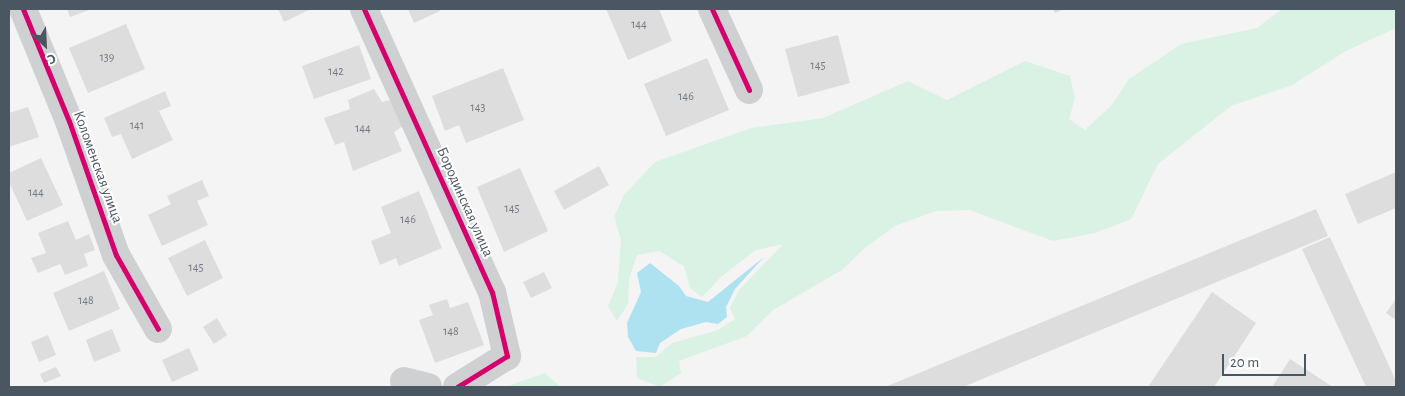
<!DOCTYPE html>
<html>
<head>
<meta charset="utf-8">
<style>
  body { margin:0 }
  #map { position:relative; width:1405px; height:396px; overflow:hidden; background:#f4f4f4; font-family:"Alegreya Sans",sans-serif }
  div>[style] { position:absolute }
  .green>* { inset:0; background:#d9f2e3 }
  .water>* { inset:0; background:#aee2f0 }
  .building>* { inset:0; background:#ddddde }
  .street>* { height:28px; margin:-14px; padding:0 14px; transform-origin:14px; border-radius:14px; background:#ced0d2 }
  .cycleway>* { height:5px; margin:-2.5px; padding:0 2.5px; transform-origin:2.5px; border-radius:2.5px; background:#d6006c }
  span { translate:-50% -50%; white-space:nowrap; text-align:center; line-height:1.15; -webkit-text-stroke:4px #fff; paint-order:stroke }
  .number-label { font-size:12px; color:#707881 }
  .number-label span { -webkit-text-stroke-width:0 }
  .street-label { font-size:15px; color:#4a5661 }
  .frame { position:absolute; inset:0; border:10px solid #4a5661; pointer-events:none }
  .north { position:absolute; left:20px; top:20px; width:50px; height:50px; -webkit-text-stroke:4px #fff; paint-order:stroke; rotate:155deg; font-size:14px; font-weight:700; line-height:20px; text-align:center; color:#4a5661 }
  .north::after { content:''; display:block; margin:auto; width:18px; height:22px; background:#4a5661; clip-path:polygon(50% 0,100% 100%,50% 72%,0 100%) }
  .scale { position:absolute; left:1222px; top:354px; width:84px; height:22px; box-sizing:border-box; border:2px solid #4a5661; border-top:0; padding-left:6px; font-size:15px; line-height:18px; white-space:nowrap; color:#4a5661; -webkit-text-stroke:4px #fff; paint-order:stroke }
</style>
</head>
<body>
<div id="map">
  <div class="green">
    <i style="clip-path:polygon(1282px 9px,1396px 9px,1396px 28px,1346px 51px,1292px 85px,1231px 106px,1158px 164px,1131px 219px,1095px 233px,1053px 241px,970px 210px,936px 211px,895px 226px,866px 247px,842px 270px,773px 310px,747px 336px,679px 361px,681px 373px,660px 387px,637px 378px,636px 357px,656px 357px,672px 343px,718px 330px,735px 319px,730px 308px,739px 290px,783px 244px,756px 250px,722px 276px,702px 297px,690px 288px,684px 266px,659px 251px,637px 255px,629px 279px,628px 304px,617px 321px,608px 306px,618px 282px,621px 240px,614px 217px,624px 195px,655px 162px,751px 128px,823px 118px,908px 81px,947px 100px,1025px 61px,1070px 76px,1075px 98px,1069px 119px,1085px 130px,1112px 105px,1129px 79px,1181px 44px,1257px 28px)"></i>
    <i style="clip-path:polygon(545px 373px,561px 387px,505px 387px)"></i>
  </div>
  <div class="water">
    <i style="clip-path:polygon(764px 257px,735px 289px,726px 307px,727px 317px,718px 324px,706px 322px,681px 329px,660px 343px,656px 353px,636px 351px,628px 337px,627px 323px,641px 292px,637px 273px,650px 263px,679px 286px,686px 296px,708px 302px)"></i>
  </div>
  <div class="building">
    <i style="clip-path:polygon(67px 9px,92px 9px,70px 17px)"></i>
    <i style="clip-path:polygon(278px 9px,311px 9px,284px 22px)"></i>
    <i style="clip-path:polygon(408px 9px,439px 9px,440px 11px,414px 23px)"></i>
    <i style="clip-path:polygon(606px 9px,659px 9px,672px 41px,628px 60px)"></i>
    <i style="clip-path:polygon(1053px 9px,1064px 9px,1055px 13px)"></i>
    <i style="clip-path:polygon(126px 24px,145px 69px,88px 93px,69px 48px)"></i>
    <i style="clip-path:polygon(838px 35px,850px 83px,798px 97px,785px 49px)"></i>
    <i style="clip-path:polygon(359px 45px,371px 79px,314px 99px,302px 66px)"></i>
    <i style="clip-path:polygon(707px 58px,729px 110px,666px 136px,644px 84px)"></i>
    <i style="clip-path:polygon(503px 68px,524px 120px,466px 143px,459px 125px,445px 131px,432px 96px)"></i>
    <i style="clip-path:polygon(374px 89px,382px 102px,390px 100px,403px 126px,394px 132px,402px 151px,353px 171px,344px 142px,335px 145px,324px 118px,350px 109px,348px 100px)"></i>
    <i style="clip-path:polygon(165px 91px,171px 106px,159px 111px,173px 140px,132px 159px,121px 134px,112px 137px,104px 118px)"></i>
    <i style="clip-path:polygon(28px 107px,39px 137px,9px 147px,9px 113px)"></i>
    <i style="clip-path:polygon(41px 158px,63px 205px,27px 221px,9px 182px,9px 173px)"></i>
    <i style="clip-path:polygon(599px 166px,609px 185px,564px 210px,554px 191px)"></i>
    <i style="clip-path:polygon(520px 168px,548px 231px,504px 252px,477px 187px)"></i>
    <i style="clip-path:polygon(1396px 172px,1396px 208px,1358px 224px,1345px 194px)"></i>
    <i style="clip-path:polygon(202px 180px,209px 196px,197px 201px,208px 225px,162px 246px,148px 215px,171px 204px,167px 196px)"></i>
    <i style="clip-path:polygon(419px 191px,442px 248px,399px 266px,396px 258px,380px 265px,371px 241px,391px 233px,381px 207px)"></i>
    <i style="clip-path:polygon(1316px 209px,1328px 236px,963px 387px,885px 387px)"></i>
    <i style="clip-path:polygon(68px 221px,76px 240px,89px 234px,95px 250px,84px 254px,88px 266px,65px 275px,60px 264px,38px 273px,31px 258px,46px 253px,38px 233px)"></i>
    <i style="clip-path:polygon(1330px 237px,1396px 381px,1396px 387px,1366px 387px,1302px 249px)"></i>
    <i style="clip-path:polygon(205px 240px,223px 278px,187px 296px,168px 258px)"></i>
    <i style="clip-path:polygon(104px 271px,120px 309px,69px 331px,53px 293px)"></i>
    <i style="clip-path:polygon(544px 272px,552px 288px,531px 298px,523px 282px)"></i>
    <i style="clip-path:polygon(1212px 292px,1256px 323px,1214px 387px,1148px 387px)"></i>
    <i style="clip-path:polygon(447px 299px,450px 308px,468px 302px,484px 345px,435px 363px,419px 320px,433px 315px,429px 305px)"></i>
    <i style="clip-path:polygon(1396px 299px,1396px 320px,1386px 313px)"></i>
    <i style="clip-path:polygon(217px 318px,227px 335px,214px 344px,203px 327px)"></i>
    <i style="clip-path:polygon(112px 329px,121px 351px,94px 362px,86px 340px)"></i>
    <i style="clip-path:polygon(48px 335px,56px 355px,39px 362px,31px 342px)"></i>
    <i style="clip-path:polygon(189px 348px,199px 370px,172px 382px,162px 360px)"></i>
    <i style="clip-path:polygon(1290px 359px,1333px 387px,1272px 387px)"></i>
    <i style="clip-path:polygon(56px 367px,61px 376px,44px 383px,40px 374px)"></i>
  </div>
  <div class="street">
    <i style="left:23px;top:9px;width:121px;rotate:67.7deg"></i>
    <i style="left:69px;top:121px;width:142px;rotate:70.7deg"></i>
    <i style="left:116px;top:255px;width:85px;rotate:60.4deg"></i>
    <i style="left:364px;top:9px;width:311px;rotate:65.7deg"></i>
    <i style="left:492px;top:292px;width:66px;rotate:76.8deg"></i>
    <i style="left:507px;top:356px;width:59px;rotate:148.2deg"></i>
    <i style="left:712px;top:9px;width:89px;rotate:65.4deg"></i>
    <i style="left:404px;top:381px;width:25px;rotate:14deg"></i>
  </div>
  <div class="cycleway">
    <i style="left:23px;top:9px;width:121px;rotate:67.7deg"></i>
    <i style="left:69px;top:121px;width:142px;rotate:70.7deg"></i>
    <i style="left:116px;top:255px;width:85px;rotate:60.4deg"></i>
    <i style="left:364px;top:9px;width:311px;rotate:65.7deg"></i>
    <i style="left:492px;top:292px;width:66px;rotate:76.8deg"></i>
    <i style="left:507px;top:356px;width:59px;rotate:148.2deg"></i>
    <i style="left:712px;top:9px;width:89px;rotate:65.4deg"></i>
  </div>
  <div class="number-label">
    <span style="left:639px;top:25px">144</span>
    <span style="left:107px;top:58px">139</span>
    <span style="left:818px;top:66px">145</span>
    <span style="left:336px;top:72px">142</span>
    <span style="left:686px;top:97px">146</span>
    <span style="left:478px;top:108px">143</span>
    <span style="left:137px;top:126px">141</span>
    <span style="left:363px;top:129px">144</span>
    <span style="left:36px;top:193px">144</span>
    <span style="left:512px;top:209px">145</span>
    <span style="left:408px;top:220px">146</span>
    <span style="left:196px;top:268px">145</span>
    <span style="left:86px;top:301px">148</span>
    <span style="left:451px;top:332px">148</span>
  </div>
  <div class="street-label">
    <span style="left:98px;top:167px;rotate:70deg">Коломенская улица</span>
    <span style="left:465px;top:202px;rotate:66deg">Бородинская улица</span>
  </div>
  <div class="frame"></div>
  <div class="north">С</div>
  <div class="scale">20 m</div>
</div>
</body>
</html>
